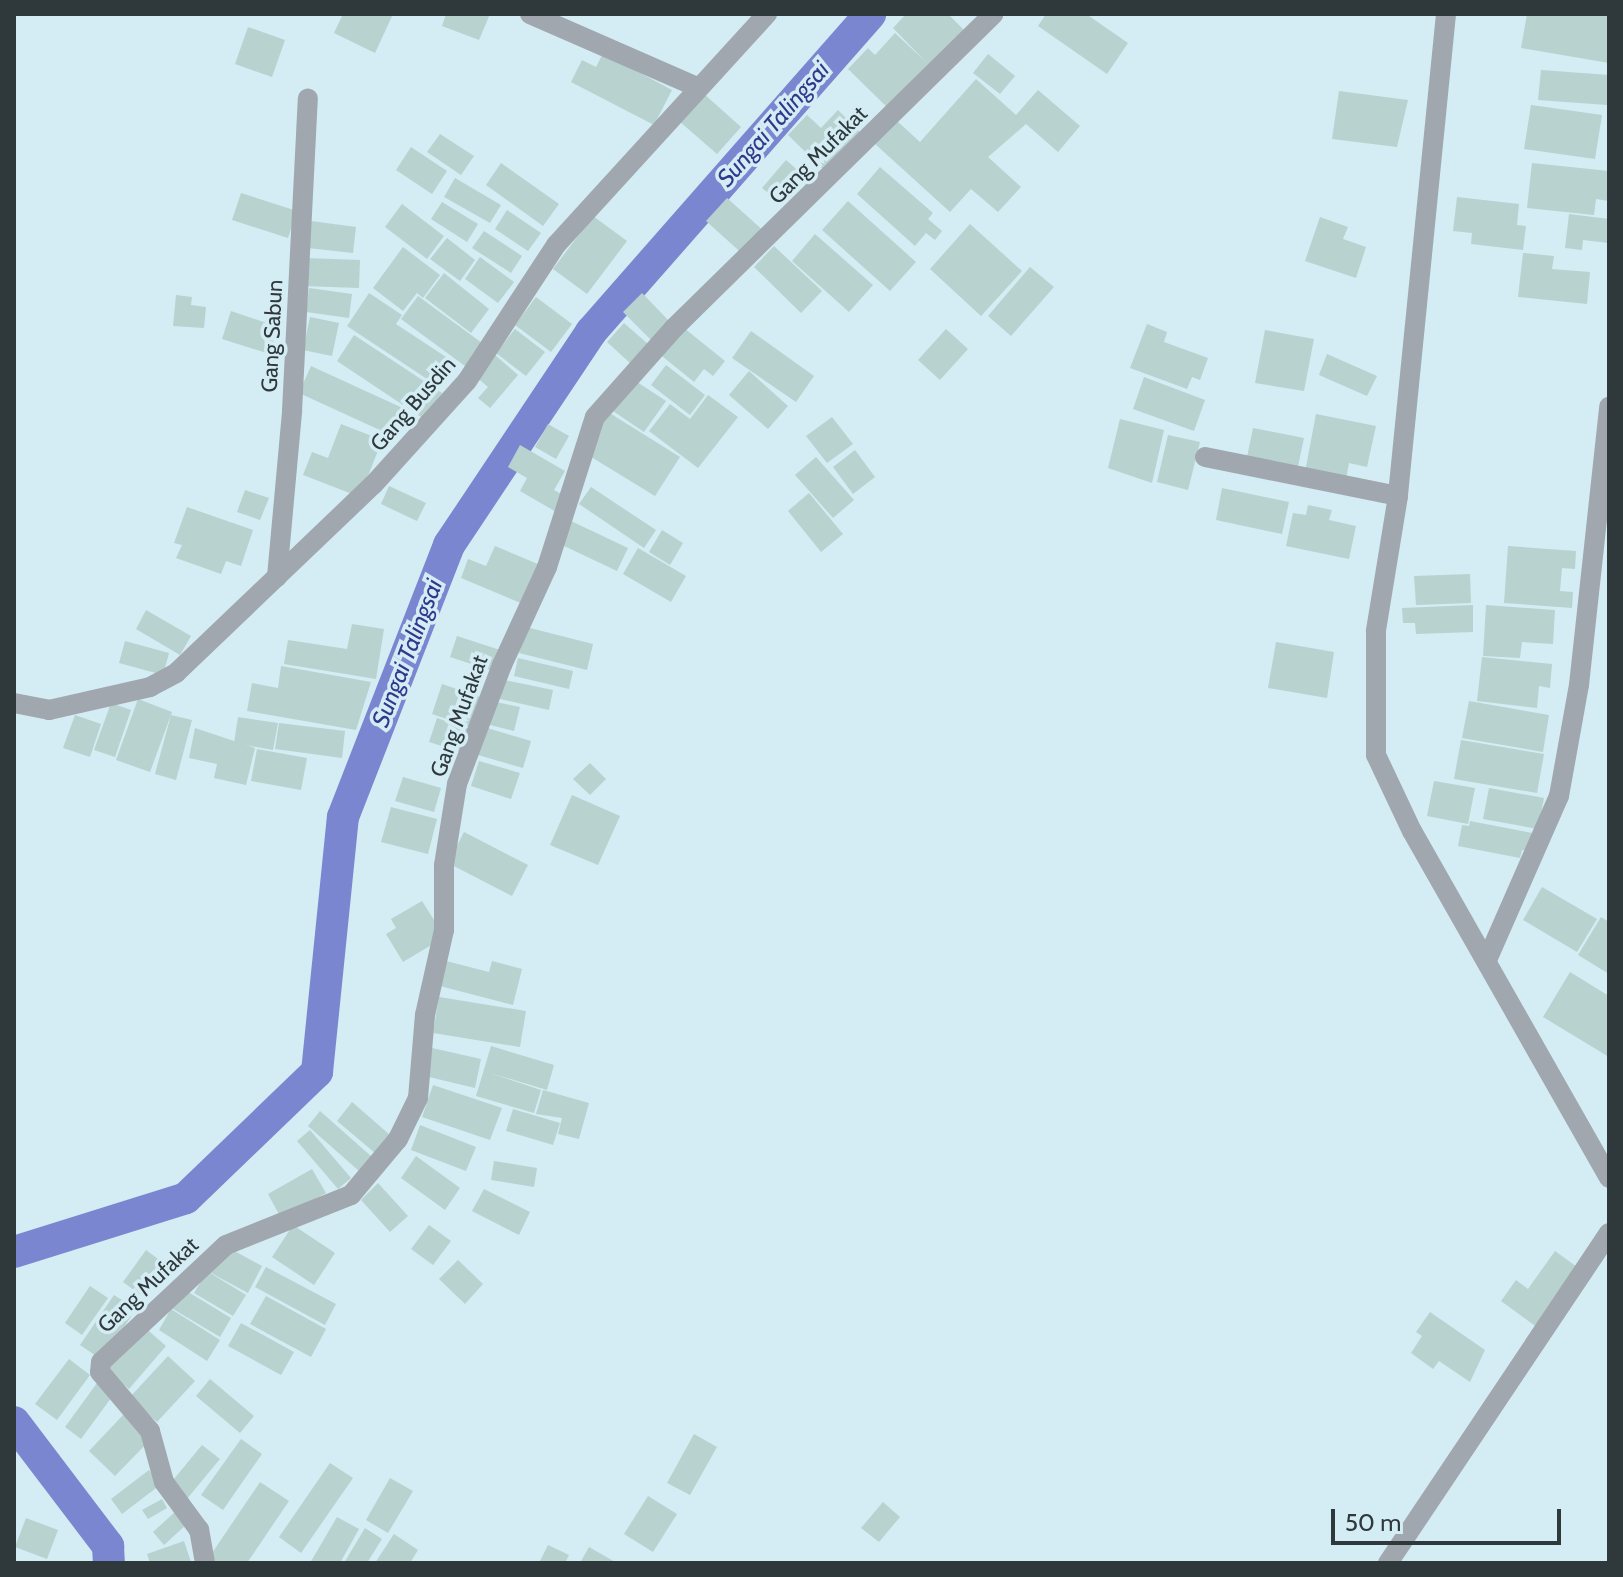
<!DOCTYPE html>
<html>
<head>
<meta charset="utf-8">
<style>
  body { margin:0 }
  #map { position:relative; width:1623px; height:1577px; overflow:hidden; background:#d4ecf4; font-family:Cabin,sans-serif }
  div>[style] { position:absolute }
  .canal>* { height:32px; margin:-16px; padding:0 16px; transform-origin:16px; border-radius:16px; background:#7a87d0 }
  .building>* { inset:0; background:#b8d2cf }
  .minor>* { height:20px; margin:-10px; padding:0 10px; transform-origin:10px; border-radius:10px; background:#a0a7ae }
  span { translate:-50% -50%; white-space:nowrap; text-align:center; line-height:1.15; -webkit-text-stroke:7px #d4ecf4; paint-order:stroke }
  .street-label { font-size:22px; color:#2f383b }
  .water-label { font-size:24px; color:#32388d; font-style:italic }
  .frame { position:absolute; inset:0; border:16px solid #2f383b; pointer-events:none }
  .scale { position:absolute; left:1331px; top:1509px; width:230px; height:36px; box-sizing:border-box; border:4px solid #2f383b; border-top:0; padding-left:10px; font-size:24px; line-height:28px; white-space:nowrap; color:#2f383b; -webkit-text-stroke:6px #d4ecf4; paint-order:stroke }
</style>
</head>
<body>
<div id="map">
  <div class="canal">
    <i style="left:14px;top:1252px;width:180px;rotate:-17.4deg"></i>
    <i style="left:186px;top:1198px;width:182px;rotate:-43.9deg"></i>
    <i style="left:317px;top:1072px;width:256px;rotate:-84.2deg"></i>
    <i style="left:343px;top:817px;width:292px;rotate:-68.7deg"></i>
    <i style="left:449px;top:545px;width:256px;rotate:-56.3deg"></i>
    <i style="left:591px;top:332px;width:423px;rotate:-48.7deg"></i>
    <i style="left:14px;top:1422px;width:156px;rotate:52.8deg"></i>
    <i style="left:108px;top:1546px;width:17px;rotate:87deg"></i>
  </div>
  <div class="building">
    <i style="clip-path:polygon(343px 14px,393px 14px,375px 53px,334px 33px)"></i>
    <i style="clip-path:polygon(446px 14px,490px 14px,479px 40px,442px 26px)"></i>
    <i style="clip-path:polygon(906px 14px,948px 14px,969px 35px,891px 111px,848px 69px,868px 48px,875px 55px,895px 33px,926px 62px,893px 28px)"></i>
    <i style="clip-path:polygon(1046px 14px,1086px 14px,1128px 43px,1107px 74px,1038px 26px)"></i>
    <i style="clip-path:polygon(1527px 14px,1609px 14px,1609px 63px,1521px 48px)"></i>
    <i style="clip-path:polygon(248px 27px,285px 40px,272px 77px,235px 64px)"></i>
    <i style="clip-path:polygon(603px 53px,672px 90px,654px 125px,571px 82px,582px 60px,596px 67px)"></i>
    <i style="clip-path:polygon(988px 54px,1015px 76px,1000px 94px,973px 73px)"></i>
    <i style="clip-path:polygon(1541px 70px,1609px 75px,1607px 105px,1538px 100px)"></i>
    <i style="clip-path:polygon(976px 79px,1016px 115px,1038px 90px,1080px 126px,1058px 152px,1026px 124px,988px 157px,1021px 187px,998px 212px,971px 189px,950px 212px,874px 143px,896px 120px,920px 142px)"></i>
    <i style="clip-path:polygon(1339px 91px,1408px 100px,1397px 147px,1332px 139px)"></i>
    <i style="clip-path:polygon(703px 93px,741px 127px,717px 154px,679px 121px)"></i>
    <i style="clip-path:polygon(1531px 105px,1602px 115px,1595px 159px,1524px 149px)"></i>
    <i style="clip-path:polygon(838px 110px,865px 137px,828px 174px,788px 135px,807px 115px,821px 128px)"></i>
    <i style="clip-path:polygon(440px 134px,474px 156px,461px 175px,427px 152px)"></i>
    <i style="clip-path:polygon(411px 147px,447px 171px,432px 194px,396px 170px)"></i>
    <i style="clip-path:polygon(786px 160px,802px 174px,778px 201px,762px 188px)"></i>
    <i style="clip-path:polygon(501px 163px,559px 204px,543px 226px,486px 185px)"></i>
    <i style="clip-path:polygon(1532px 163px,1609px 171px,1609px 201px,1596px 199px,1594px 215px,1527px 208px)"></i>
    <i style="clip-path:polygon(880px 167px,933px 213px,928px 219px,942px 231px,935px 240px,926px 233px,915px 246px,857px 194px)"></i>
    <i style="clip-path:polygon(455px 178px,501px 205px,490px 223px,444px 197px)"></i>
    <i style="clip-path:polygon(241px 193px,297px 211px,288px 238px,232px 220px)"></i>
    <i style="clip-path:polygon(1457px 197px,1519px 204px,1517px 225px,1526px 226px,1523px 250px,1471px 244px,1472px 233px,1453px 231px)"></i>
    <i style="clip-path:polygon(727px 198px,767px 234px,746px 257px,706px 221px)"></i>
    <i style="clip-path:polygon(848px 201px,916px 262px,890px 291px,822px 230px)"></i>
    <i style="clip-path:polygon(442px 202px,478px 224px,467px 242px,431px 219px)"></i>
    <i style="clip-path:polygon(402px 204px,444px 236px,427px 259px,385px 227px)"></i>
    <i style="clip-path:polygon(507px 210px,541px 233px,528px 251px,495px 229px)"></i>
    <i style="clip-path:polygon(1569px 214px,1609px 219px,1609px 243px,1583px 240px,1582px 250px,1565px 248px)"></i>
    <i style="clip-path:polygon(593px 216px,627px 241px,587px 294px,553px 269px)"></i>
    <i style="clip-path:polygon(1320px 217px,1348px 227px,1343px 239px,1366px 247px,1356px 278px,1305px 261px)"></i>
    <i style="clip-path:polygon(311px 221px,356px 227px,353px 253px,308px 248px)"></i>
    <i style="clip-path:polygon(970px 224px,1022px 271px,981px 316px,930px 269px)"></i>
    <i style="clip-path:polygon(484px 231px,522px 256px,511px 273px,472px 248px)"></i>
    <i style="clip-path:polygon(815px 234px,873px 285px,849px 312px,792px 261px)"></i>
    <i style="clip-path:polygon(447px 238px,475px 260px,460px 281px,430px 259px)"></i>
    <i style="clip-path:polygon(774px 246px,822px 291px,801px 313px,754px 267px)"></i>
    <i style="clip-path:polygon(403px 247px,440px 275px,423px 298px,417px 293px,403px 311px,373px 288px)"></i>
    <i style="clip-path:polygon(1523px 253px,1554px 256px,1552px 269px,1590px 272px,1587px 304px,1518px 297px)"></i>
    <i style="clip-path:polygon(480px 257px,514px 282px,498px 303px,465px 279px)"></i>
    <i style="clip-path:polygon(304px 258px,360px 260px,359px 288px,303px 286px)"></i>
    <i style="clip-path:polygon(1030px 267px,1054px 287px,1011px 336px,988px 316px)"></i>
    <i style="clip-path:polygon(444px 273px,489px 309px,471px 333px,425px 298px)"></i>
    <i style="clip-path:polygon(309px 288px,352px 294px,349px 318px,306px 312px)"></i>
    <i style="clip-path:polygon(369px 293px,402px 315px,396px 324px,449px 359px,433px 383px,347px 326px)"></i>
    <i style="clip-path:polygon(642px 293px,670px 322px,651px 340px,623px 312px)"></i>
    <i style="clip-path:polygon(176px 295px,192px 297px,191px 305px,206px 307px,204px 328px,173px 326px)"></i>
    <i style="clip-path:polygon(418px 296px,482px 343px,465px 366px,401px 319px)"></i>
    <i style="clip-path:polygon(536px 297px,572px 324px,551px 352px,515px 325px)"></i>
    <i style="clip-path:polygon(231px 311px,278px 327px,270px 354px,222px 339px)"></i>
    <i style="clip-path:polygon(310px 317px,339px 323px,332px 356px,303px 350px)"></i>
    <i style="clip-path:polygon(624px 323px,648px 344px,631px 364px,607px 342px)"></i>
    <i style="clip-path:polygon(679px 324px,725px 361px,713px 376px,704px 369px,694px 382px,657px 352px)"></i>
    <i style="clip-path:polygon(1147px 324px,1167px 332px,1164px 342px,1208px 358px,1200px 380px,1192px 377px,1187px 389px,1130px 368px)"></i>
    <i style="clip-path:polygon(515px 329px,545px 352px,526px 376px,496px 353px)"></i>
    <i style="clip-path:polygon(946px 329px,968px 349px,940px 380px,918px 360px)"></i>
    <i style="clip-path:polygon(1265px 330px,1314px 339px,1304px 391px,1255px 383px)"></i>
    <i style="clip-path:polygon(751px 331px,814px 376px,796px 402px,732px 358px)"></i>
    <i style="clip-path:polygon(354px 335px,442px 393px,424px 419px,337px 361px)"></i>
    <i style="clip-path:polygon(494px 354px,518px 375px,490px 408px,478px 398px,488px 387px,475px 376px)"></i>
    <i style="clip-path:polygon(1327px 354px,1377px 376px,1367px 396px,1319px 375px)"></i>
    <i style="clip-path:polygon(666px 365px,705px 395px,690px 415px,651px 385px)"></i>
    <i style="clip-path:polygon(311px 366px,407px 410px,395px 437px,299px 393px)"></i>
    <i style="clip-path:polygon(749px 371px,788px 406px,768px 429px,729px 395px)"></i>
    <i style="clip-path:polygon(1144px 377px,1205px 400px,1194px 431px,1133px 409px)"></i>
    <i style="clip-path:polygon(631px 378px,666px 401px,644px 432px,610px 409px)"></i>
    <i style="clip-path:polygon(708px 395px,738px 417px,698px 468px,649px 431px,670px 404px,690px 419px)"></i>
    <i style="clip-path:polygon(608px 412px,680px 457px,655px 496px,583px 452px)"></i>
    <i style="clip-path:polygon(1316px 414px,1376px 426px,1367px 467px,1349px 463px,1346px 479px,1305px 472px)"></i>
    <i style="clip-path:polygon(832px 417px,853px 444px,827px 463px,806px 436px)"></i>
    <i style="clip-path:polygon(1120px 419px,1164px 430px,1152px 483px,1108px 468px)"></i>
    <i style="clip-path:polygon(341px 424px,382px 440px,360px 497px,303px 475px,312px 452px,328px 458px)"></i>
    <i style="clip-path:polygon(548px 424px,569px 436px,556px 459px,535px 447px)"></i>
    <i style="clip-path:polygon(1253px 428px,1304px 438px,1297px 471px,1246px 462px)"></i>
    <i style="clip-path:polygon(1168px 435px,1200px 442px,1188px 490px,1157px 482px)"></i>
    <i style="clip-path:polygon(520px 445px,565px 471px,554px 490px,567px 497px,558px 513px,520px 491px,527px 478px,508px 467px)"></i>
    <i style="clip-path:polygon(855px 450px,875px 477px,853px 494px,833px 467px)"></i>
    <i style="clip-path:polygon(816px 457px,854px 500px,833px 518px,795px 475px)"></i>
    <i style="clip-path:polygon(389px 486px,426px 503px,417px 521px,381px 504px)"></i>
    <i style="clip-path:polygon(591px 487px,656px 530px,644px 548px,579px 504px)"></i>
    <i style="clip-path:polygon(1222px 488px,1289px 502px,1282px 534px,1216px 520px)"></i>
    <i style="clip-path:polygon(245px 490px,269px 498px,260px 520px,237px 512px)"></i>
    <i style="clip-path:polygon(809px 493px,843px 534px,821px 552px,788px 511px)"></i>
    <i style="clip-path:polygon(1308px 505px,1332px 510px,1329px 520px,1356px 526px,1349px 559px,1286px 546px,1293px 513px,1306px 515px)"></i>
    <i style="clip-path:polygon(187px 507px,253px 530px,241px 566px,226px 561px,221px 574px,176px 558px,182px 545px,174px 543px)"></i>
    <i style="clip-path:polygon(571px 521px,628px 548px,617px 571px,560px 544px)"></i>
    <i style="clip-path:polygon(662px 530px,683px 543px,670px 565px,649px 552px)"></i>
    <i style="clip-path:polygon(495px 546px,540px 565px,523px 604px,461px 578px,468px 559px,486px 566px)"></i>
    <i style="clip-path:polygon(1508px 546px,1576px 551px,1575px 569px,1562px 568px,1560px 591px,1573px 592px,1572px 608px,1504px 603px)"></i>
    <i style="clip-path:polygon(638px 548px,686px 576px,671px 602px,623px 574px)"></i>
    <i style="clip-path:polygon(1470px 574px,1471px 603px,1416px 605px,1414px 576px)"></i>
    <i style="clip-path:polygon(1473px 605px,1473px 632px,1416px 634px,1415px 623px,1403px 623px,1402px 608px)"></i>
    <i style="clip-path:polygon(1486px 605px,1555px 610px,1553px 644px,1522px 642px,1520px 658px,1483px 656px)"></i>
    <i style="clip-path:polygon(146px 610px,191px 636px,180px 655px,136px 629px)"></i>
    <i style="clip-path:polygon(352px 624px,384px 629px,376px 679px,284px 664px,288px 640px,347px 649px)"></i>
    <i style="clip-path:polygon(526px 627px,593px 644px,587px 670px,519px 653px)"></i>
    <i style="clip-path:polygon(457px 636px,503px 651px,496px 672px,450px 657px)"></i>
    <i style="clip-path:polygon(125px 641px,169px 653px,163px 675px,119px 663px)"></i>
    <i style="clip-path:polygon(1276px 642px,1334px 652px,1327px 698px,1268px 688px)"></i>
    <i style="clip-path:polygon(1482px 657px,1552px 664px,1550px 688px,1539px 686px,1537px 708px,1477px 701px)"></i>
    <i style="clip-path:polygon(518px 658px,573px 671px,569px 689px,514px 676px)"></i>
    <i style="clip-path:polygon(281px 666px,371px 682px,356px 730px,247px 711px,252px 683px,278px 688px)"></i>
    <i style="clip-path:polygon(504px 680px,553px 690px,549px 710px,500px 699px)"></i>
    <i style="clip-path:polygon(442px 684px,486px 699px,476px 729px,432px 714px)"></i>
    <i style="clip-path:polygon(138px 699px,172px 712px,150px 772px,116px 760px)"></i>
    <i style="clip-path:polygon(1469px 701px,1549px 715px,1543px 752px,1462px 738px)"></i>
    <i style="clip-path:polygon(496px 702px,520px 707px,514px 731px,490px 725px)"></i>
    <i style="clip-path:polygon(111px 703px,131px 710px,115px 757px,94px 750px)"></i>
    <i style="clip-path:polygon(75px 715px,101px 724px,90px 757px,63px 748px)"></i>
    <i style="clip-path:polygon(171px 715px,192px 720px,176px 780px,155px 774px)"></i>
    <i style="clip-path:polygon(238px 717px,278px 723px,273px 750px,234px 743px)"></i>
    <i style="clip-path:polygon(437px 718px,475px 731px,467px 754px,429px 742px)"></i>
    <i style="clip-path:polygon(279px 723px,345px 731px,342px 758px,275px 749px)"></i>
    <i style="clip-path:polygon(195px 728px,255px 748px,246px 785px,214px 778px,217px 764px,189px 758px)"></i>
    <i style="clip-path:polygon(487px 728px,531px 741px,523px 768px,478px 755px)"></i>
    <i style="clip-path:polygon(1461px 740px,1544px 754px,1537px 793px,1454px 779px)"></i>
    <i style="clip-path:polygon(257px 749px,307px 758px,301px 790px,251px 781px)"></i>
    <i style="clip-path:polygon(479px 761px,520px 773px,511px 799px,471px 786px)"></i>
    <i style="clip-path:polygon(590px 763px,606px 779px,590px 795px,573px 779px)"></i>
    <i style="clip-path:polygon(403px 777px,441px 788px,434px 812px,395px 801px)"></i>
    <i style="clip-path:polygon(1434px 781px,1475px 788px,1468px 824px,1427px 816px)"></i>
    <i style="clip-path:polygon(1489px 788px,1544px 798px,1538px 829px,1483px 819px)"></i>
    <i style="clip-path:polygon(572px 795px,620px 816px,598px 865px,550px 845px)"></i>
    <i style="clip-path:polygon(391px 807px,437px 819px,428px 854px,381px 842px)"></i>
    <i style="clip-path:polygon(1470px 821px,1532px 833px,1529px 851px,1522px 850px,1520px 858px,1458px 846px,1462px 825px,1469px 826px)"></i>
    <i style="clip-path:polygon(464px 832px,528px 865px,512px 896px,448px 863px)"></i>
    <i style="clip-path:polygon(1542px 887px,1597px 919px,1577px 952px,1523px 920px)"></i>
    <i style="clip-path:polygon(422px 901px,441px 931px,438px 941px,403px 962px,386px 934px,396px 928px,391px 919px)"></i>
    <i style="clip-path:polygon(1601px 917px,1609px 922px,1609px 974px,1578px 955px)"></i>
    <i style="clip-path:polygon(446px 961px,489px 972px,492px 961px,522px 969px,513px 1005px,440px 986px)"></i>
    <i style="clip-path:polygon(1570px 972px,1609px 996px,1609px 1057px,1543px 1017px)"></i>
    <i style="clip-path:polygon(439px 997px,526px 1011px,520px 1047px,433px 1033px)"></i>
    <i style="clip-path:polygon(491px 1046px,554px 1065px,547px 1090px,490px 1073px,541px 1090px,534px 1113px,476px 1096px)"></i>
    <i style="clip-path:polygon(432px 1048px,481px 1059px,475px 1088px,425px 1076px)"></i>
    <i style="clip-path:polygon(433px 1085px,502px 1108px,490px 1140px,422px 1117px)"></i>
    <i style="clip-path:polygon(543px 1090px,589px 1103px,579px 1139px,558px 1134px,562px 1118px,536px 1114px)"></i>
    <i style="clip-path:polygon(352px 1102px,390px 1135px,375px 1153px,337px 1121px)"></i>
    <i style="clip-path:polygon(513px 1109px,560px 1123px,553px 1145px,506px 1131px)"></i>
    <i style="clip-path:polygon(320px 1111px,372px 1157px,359px 1171px,308px 1126px)"></i>
    <i style="clip-path:polygon(420px 1125px,476px 1147px,466px 1171px,411px 1150px)"></i>
    <i style="clip-path:polygon(310px 1130px,351px 1178px,338px 1189px,297px 1141px)"></i>
    <i style="clip-path:polygon(416px 1156px,460px 1188px,445px 1210px,401px 1178px)"></i>
    <i style="clip-path:polygon(494px 1161px,537px 1168px,534px 1187px,491px 1180px)"></i>
    <i style="clip-path:polygon(312px 1169px,326px 1193px,281px 1218px,268px 1194px)"></i>
    <i style="clip-path:polygon(378px 1183px,408px 1216px,390px 1232px,361px 1200px)"></i>
    <i style="clip-path:polygon(484px 1189px,530px 1212px,519px 1235px,472px 1211px)"></i>
    <i style="clip-path:polygon(293px 1225px,335px 1253px,314px 1285px,272px 1257px)"></i>
    <i style="clip-path:polygon(429px 1225px,451px 1241px,433px 1265px,411px 1249px)"></i>
    <i style="clip-path:polygon(225px 1246px,262px 1266px,248px 1293px,211px 1273px)"></i>
    <i style="clip-path:polygon(146px 1250px,165px 1264px,142px 1296px,123px 1282px)"></i>
    <i style="clip-path:polygon(1555px 1251px,1584px 1272px,1542px 1331px,1501px 1301px,1516px 1280px,1528px 1289px)"></i>
    <i style="clip-path:polygon(458px 1260px,483px 1284px,465px 1304px,439px 1279px)"></i>
    <i style="clip-path:polygon(266px 1267px,336px 1304px,325px 1325px,255px 1287px)"></i>
    <i style="clip-path:polygon(207px 1271px,246px 1295px,233px 1316px,194px 1293px)"></i>
    <i style="clip-path:polygon(90px 1286px,108px 1298px,82px 1335px,65px 1323px)"></i>
    <i style="clip-path:polygon(180px 1287px,231px 1318px,220px 1337px,168px 1306px)"></i>
    <i style="clip-path:polygon(114px 1295px,136px 1309px,102px 1360px,80px 1345px)"></i>
    <i style="clip-path:polygon(266px 1296px,326px 1329px,311px 1357px,250px 1324px)"></i>
    <i style="clip-path:polygon(171px 1309px,220px 1340px,207px 1361px,159px 1330px)"></i>
    <i style="clip-path:polygon(1430px 1312px,1485px 1350px,1470px 1382px,1439px 1361px,1433px 1369px,1411px 1353px,1422px 1336px,1416px 1332px)"></i>
    <i style="clip-path:polygon(241px 1323px,294px 1352px,281px 1375px,228px 1346px)"></i>
    <i style="clip-path:polygon(142px 1325px,166px 1346px,129px 1389px,105px 1369px)"></i>
    <i style="clip-path:polygon(168px 1356px,195px 1381px,157px 1422px,130px 1397px)"></i>
    <i style="clip-path:polygon(69px 1359px,90px 1375px,57px 1420px,35px 1404px)"></i>
    <i style="clip-path:polygon(210px 1379px,254px 1416px,240px 1433px,196px 1396px)"></i>
    <i style="clip-path:polygon(97px 1383px,114px 1394px,81px 1439px,65px 1427px)"></i>
    <i style="clip-path:polygon(125px 1413px,152px 1438px,115px 1476px,89px 1451px)"></i>
    <i style="clip-path:polygon(694px 1434px,717px 1447px,690px 1495px,667px 1483px)"></i>
    <i style="clip-path:polygon(241px 1439px,262px 1454px,223px 1510px,201px 1495px)"></i>
    <i style="clip-path:polygon(202px 1445px,220px 1459px,186px 1500px,169px 1485px)"></i>
    <i style="clip-path:polygon(330px 1463px,353px 1478px,301px 1553px,279px 1537px)"></i>
    <i style="clip-path:polygon(149px 1470px,160px 1485px,122px 1514px,111px 1499px)"></i>
    <i style="clip-path:polygon(390px 1478px,413px 1491px,388px 1533px,366px 1520px)"></i>
    <i style="clip-path:polygon(260px 1482px,289px 1501px,247px 1563px,214px 1563px,208px 1559px)"></i>
    <i style="clip-path:polygon(648px 1496px,677px 1514px,653px 1552px,624px 1534px)"></i>
    <i style="clip-path:polygon(162px 1499px,167px 1508px,148px 1519px,142px 1510px)"></i>
    <i style="clip-path:polygon(883px 1502px,900px 1517px,879px 1542px,861px 1528px)"></i>
    <i style="clip-path:polygon(177px 1510px,188px 1523px,164px 1545px,153px 1532px)"></i>
    <i style="clip-path:polygon(337px 1517px,359px 1529px,340px 1563px,310px 1563px)"></i>
    <i style="clip-path:polygon(26px 1518px,58px 1530px,47px 1559px,15px 1547px)"></i>
    <i style="clip-path:polygon(365px 1528px,382px 1539px,367px 1563px,344px 1563px)"></i>
    <i style="clip-path:polygon(394px 1534px,418px 1550px,410px 1563px,375px 1563px)"></i>
    <i style="clip-path:polygon(184px 1541px,191px 1562px,150px 1563px,147px 1554px)"></i>
    <i style="clip-path:polygon(548px 1545px,569px 1555px,565px 1563px,539px 1563px)"></i>
    <i style="clip-path:polygon(589px 1547px,617px 1563px,580px 1563px)"></i>
  </div>
  <div class="minor">
    <i style="left:530px;top:14px;width:182px;rotate:23.6deg"></i>
    <i style="left:1446px;top:14px;width:484px;rotate:95.7deg"></i>
    <i style="left:1398px;top:496px;width:137px;rotate:99.3deg"></i>
    <i style="left:1376px;top:631px;width:124px;rotate:90deg"></i>
    <i style="left:1376px;top:755px;width:84px;rotate:64.7deg"></i>
    <i style="left:1412px;top:831px;width:399px;rotate:60.4deg"></i>
    <i style="left:1205px;top:457px;width:197px;rotate:11.4deg"></i>
    <i style="left:277px;top:577px;width:167px;rotate:-84.8deg"></i>
    <i style="left:292px;top:411px;width:313px;rotate:-87.1deg"></i>
    <i style="left:14px;top:703px;width:36px;rotate:11deg"></i>
    <i style="left:49px;top:710px;width:104px;rotate:-12.8deg"></i>
    <i style="left:150px;top:687px;width:30px;rotate:-28deg"></i>
    <i style="left:176px;top:673px;width:272px;rotate:-43.7deg"></i>
    <i style="left:373px;top:485px;width:140px;rotate:-47.9deg"></i>
    <i style="left:467px;top:381px;width:163px;rotate:-56.8deg"></i>
    <i style="left:556px;top:245px;width:313px;rotate:-47.6deg"></i>
    <i style="left:1487px;top:960px;width:179px;rotate:-66.3deg"></i>
    <i style="left:1559px;top:796px;width:113px;rotate:-79.8deg"></i>
    <i style="left:1579px;top:685px;width:280px;rotate:-83.8deg"></i>
    <i style="left:205px;top:1563px;width:34px;rotate:-100deg"></i>
    <i style="left:199px;top:1530px;width:59px;rotate:-126.1deg"></i>
    <i style="left:164px;top:1482px;width:53px;rotate:-105.4deg"></i>
    <i style="left:150px;top:1431px;width:77px;rotate:-130.3deg"></i>
    <i style="left:100px;top:1372px;width:10px;rotate:-84deg"></i>
    <i style="left:101px;top:1362px;width:171px;rotate:-43.1deg"></i>
    <i style="left:226px;top:1245px;width:135px;rotate:-21.8deg"></i>
    <i style="left:351px;top:1195px;width:73px;rotate:-50deg"></i>
    <i style="left:398px;top:1139px;width:46px;rotate:-64deg"></i>
    <i style="left:418px;top:1098px;width:83px;rotate:-85.2deg"></i>
    <i style="left:425px;top:1015px;width:87px;rotate:-77.4deg"></i>
    <i style="left:444px;top:930px;width:65px;rotate:-90deg"></i>
    <i style="left:444px;top:865px;width:82px;rotate:-80.9deg"></i>
    <i style="left:457px;top:784px;width:127px;rotate:-69.3deg"></i>
    <i style="left:502px;top:665px;width:108px;rotate:-65.3deg"></i>
    <i style="left:547px;top:567px;width:157px;rotate:-72.3deg"></i>
    <i style="left:595px;top:417px;width:119px;rotate:-48.4deg"></i>
    <i style="left:674px;top:328px;width:448px;rotate:-44.5deg"></i>
    <i style="left:1388px;top:1563px;width:397px;rotate:-56.2deg"></i>
  </div>
  <div class="street-label">
    <span style="left:818px;top:155px;rotate:-45deg">Gang Mufakat</span>
    <span style="left:272px;top:336px;rotate:-87deg">Gang Sabun</span>
    <span style="left:413px;top:404px;rotate:-49deg">Gang Busdin</span>
    <span style="left:459px;top:716px;rotate:-70deg">Gang Mufakat</span>
    <span style="left:148px;top:1285px;rotate:-43deg">Gang Mufakat</span>
  </div>
  <div class="water-label">
    <span style="left:773px;top:124px;rotate:-49deg">Sungai Talingsai</span>
    <span style="left:407px;top:653px;rotate:-69deg">Sungai Talingsai</span>
  </div>
  <div class="frame"></div>
  <div class="scale">50 m</div>
</div>
</body>
</html>
